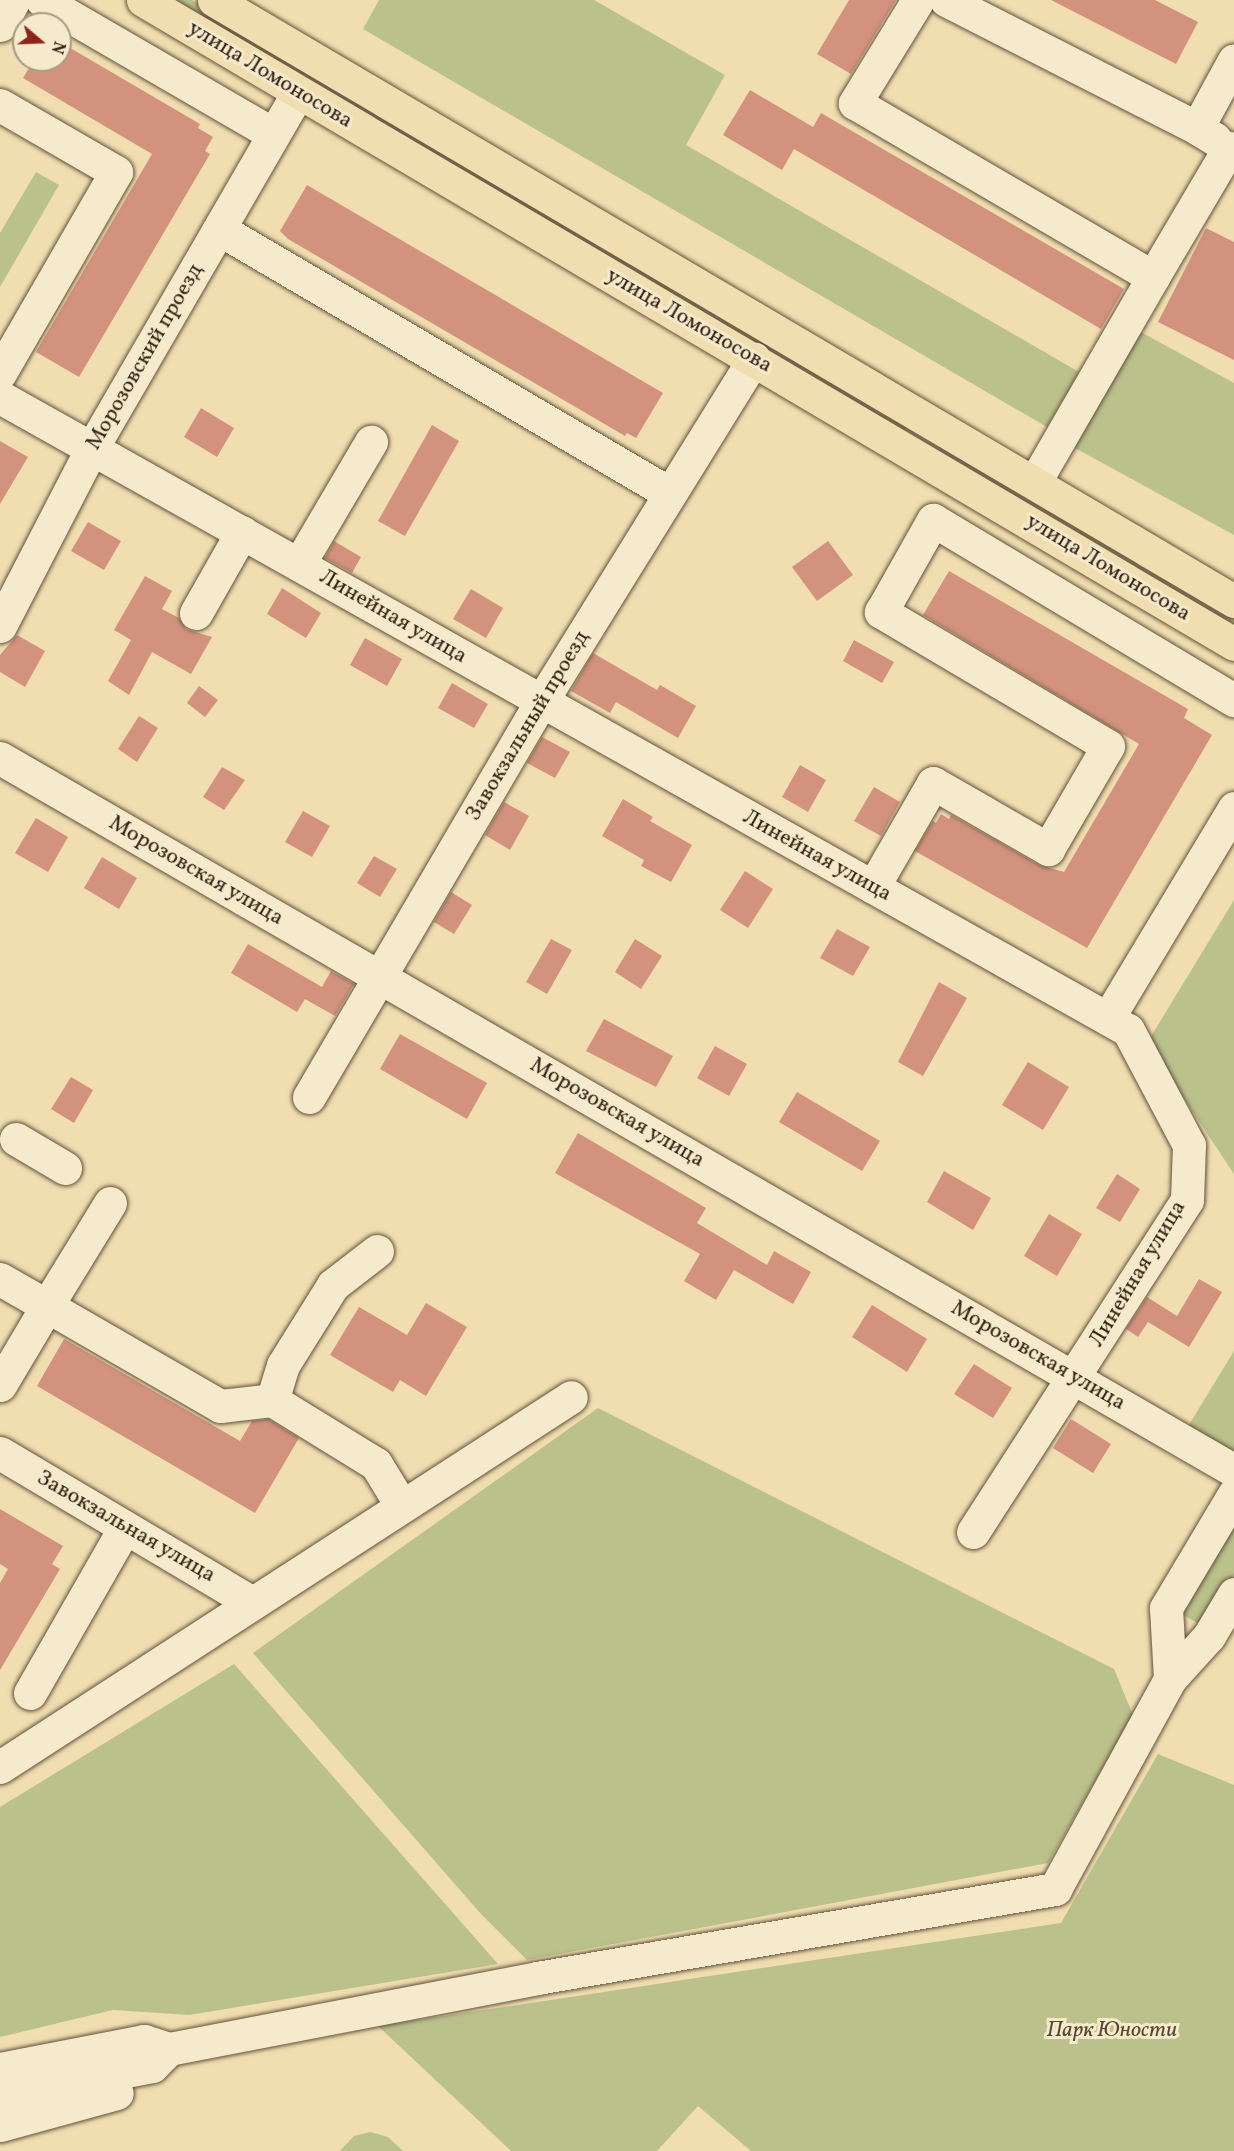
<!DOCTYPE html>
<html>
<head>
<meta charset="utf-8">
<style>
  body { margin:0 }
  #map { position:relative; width:1234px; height:2151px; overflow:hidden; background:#f1deb0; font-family:Vollkorn,serif }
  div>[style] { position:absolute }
  .green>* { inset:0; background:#bac18b }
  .building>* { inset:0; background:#d3927e }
  .roads { filter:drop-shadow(0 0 2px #63513c) drop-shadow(0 0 2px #63513c) }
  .minor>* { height:33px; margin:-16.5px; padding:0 16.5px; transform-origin:16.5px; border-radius:16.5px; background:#f6eacc }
  .major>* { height:33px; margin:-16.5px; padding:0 16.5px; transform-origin:16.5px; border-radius:16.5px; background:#f1deb0 }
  span { translate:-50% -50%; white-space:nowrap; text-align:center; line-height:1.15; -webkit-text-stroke:6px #f6eacc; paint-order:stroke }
  .street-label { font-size:22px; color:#342215 }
  .park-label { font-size:22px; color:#564a32; font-style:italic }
  .north { position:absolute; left:12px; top:12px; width:60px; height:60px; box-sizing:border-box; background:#f6eacc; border:2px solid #a89a83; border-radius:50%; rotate:109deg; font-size:16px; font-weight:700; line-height:24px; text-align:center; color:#342215 }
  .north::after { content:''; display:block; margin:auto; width:21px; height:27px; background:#8f2418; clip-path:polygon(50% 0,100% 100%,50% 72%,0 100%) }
</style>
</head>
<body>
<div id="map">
  <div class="green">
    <i style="clip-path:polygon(168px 0,192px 0,910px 422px,904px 432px)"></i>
    <i style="clip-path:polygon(379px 0,594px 0,725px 75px,686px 145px,1079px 372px,1047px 427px,363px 29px)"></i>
    <i style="clip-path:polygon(36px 172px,59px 185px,0 287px,0 233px)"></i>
    <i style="clip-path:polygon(1139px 331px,1234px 383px,1234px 535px,1075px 448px)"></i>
    <i style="clip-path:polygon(944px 442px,1234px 616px,1234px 629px,938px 452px)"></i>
    <i style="clip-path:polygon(1234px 900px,1234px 1174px,1147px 1043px)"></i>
    <i style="clip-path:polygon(1234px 1351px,1234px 1455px,1187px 1428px)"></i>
    <i style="clip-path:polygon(598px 1408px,1114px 1669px,1133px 1715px,1048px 1863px,527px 1960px,481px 1914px,253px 1653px)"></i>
    <i style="clip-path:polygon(1234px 1511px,1234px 1575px,1202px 1626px,1172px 1608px)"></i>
    <i style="clip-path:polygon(234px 1664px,498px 1964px,189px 2015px,113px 2010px,0 2037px,0 1807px)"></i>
    <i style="clip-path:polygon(1158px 1754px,1234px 1785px,1234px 2151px,751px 2151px,698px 2106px,657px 2151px,511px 2151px,378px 2026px,1061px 1923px)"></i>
    <i style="clip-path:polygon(370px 2132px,388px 2137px,403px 2151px,340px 2151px,354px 2136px)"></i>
  </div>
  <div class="building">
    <i style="clip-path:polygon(849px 0,896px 0,851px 74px,817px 54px)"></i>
    <i style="clip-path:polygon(1051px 0,1155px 0,1198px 22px,1176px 64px)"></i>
    <i style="clip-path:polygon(60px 42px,200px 124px,198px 128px,213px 137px,205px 151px,210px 154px,79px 377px,36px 352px,152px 154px,23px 78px,34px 60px,60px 60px)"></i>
    <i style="clip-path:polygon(750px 90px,813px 127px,821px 113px,1124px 289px,1101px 329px,794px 149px,782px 170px,723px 135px)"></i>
    <i style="clip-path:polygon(307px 185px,663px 393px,636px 438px,627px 433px,625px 436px,288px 239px,280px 231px)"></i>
    <i style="clip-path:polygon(1206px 228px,1234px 242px,1234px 360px,1158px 322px)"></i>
    <i style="clip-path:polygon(201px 408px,234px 428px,217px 457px,184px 437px)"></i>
    <i style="clip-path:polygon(432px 425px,459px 441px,405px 536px,378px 521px)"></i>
    <i style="clip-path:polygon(0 441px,28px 457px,0 504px)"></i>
    <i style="clip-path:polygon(88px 522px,121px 541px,104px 570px,71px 551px)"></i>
    <i style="clip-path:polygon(334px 541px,361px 557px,352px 573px,325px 558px)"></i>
    <i style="clip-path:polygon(828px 541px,853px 575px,817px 601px,792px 567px)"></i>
    <i style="clip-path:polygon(949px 571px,1188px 709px,1184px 718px,1212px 735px,1087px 948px,915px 851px,933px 821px,936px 823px,941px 814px,949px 819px,951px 815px,1039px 865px,1064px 872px,1139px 744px,923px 615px)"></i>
    <i style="clip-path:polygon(145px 576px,172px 591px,162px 609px,179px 618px,186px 629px,212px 637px,191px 674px,152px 652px,129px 695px,108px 681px,131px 640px,114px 630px)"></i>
    <i style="clip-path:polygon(282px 588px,321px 613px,306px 638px,267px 614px)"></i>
    <i style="clip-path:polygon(471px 589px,503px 608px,486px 638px,453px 619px)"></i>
    <i style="clip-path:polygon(17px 635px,45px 651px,25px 687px,0 672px,0 655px)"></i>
    <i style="clip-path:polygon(365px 638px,402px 659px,387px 686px,350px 665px)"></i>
    <i style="clip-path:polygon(854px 640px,894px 662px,882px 683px,843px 661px)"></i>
    <i style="clip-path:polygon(593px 653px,657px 690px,660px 685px,696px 706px,678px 738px,616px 702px,610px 713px,571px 691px)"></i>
    <i style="clip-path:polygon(452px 683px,488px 704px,474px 728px,438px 708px)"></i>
    <i style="clip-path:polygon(199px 686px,218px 700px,205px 717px,187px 703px)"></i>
    <i style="clip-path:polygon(139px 716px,158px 728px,137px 762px,118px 749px)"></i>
    <i style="clip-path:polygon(542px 737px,570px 752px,555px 778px,527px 763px)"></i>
    <i style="clip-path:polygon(800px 765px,826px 780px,808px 812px,782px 797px)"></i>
    <i style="clip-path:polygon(222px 767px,245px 780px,224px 810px,203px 797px)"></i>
    <i style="clip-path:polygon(874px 787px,900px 802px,881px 836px,854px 821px)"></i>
    <i style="clip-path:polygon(623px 799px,653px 817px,650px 821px,692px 845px,671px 882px,641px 866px,644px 860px,602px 836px)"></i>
    <i style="clip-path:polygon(504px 802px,529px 816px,510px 850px,485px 835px)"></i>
    <i style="clip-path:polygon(303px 811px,330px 826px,312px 857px,285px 842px)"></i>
    <i style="clip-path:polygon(36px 818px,68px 837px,48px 872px,15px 853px)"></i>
    <i style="clip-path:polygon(374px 856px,397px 869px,380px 897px,357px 883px)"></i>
    <i style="clip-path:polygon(102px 857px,137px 878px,119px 909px,84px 888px)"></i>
    <i style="clip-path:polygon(745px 871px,773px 889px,748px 928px,720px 910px)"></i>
    <i style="clip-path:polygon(451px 892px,472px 905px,454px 934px,434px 922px)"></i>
    <i style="clip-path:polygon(837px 929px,870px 947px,853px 976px,820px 958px)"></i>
    <i style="clip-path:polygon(551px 939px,572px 950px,547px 994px,526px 982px)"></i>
    <i style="clip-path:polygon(635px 939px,662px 956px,641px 989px,615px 972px)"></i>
    <i style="clip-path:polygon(248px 944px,322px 987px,331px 971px,354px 984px,335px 1016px,305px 999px,297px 1012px,231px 973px)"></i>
    <i style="clip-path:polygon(939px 982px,967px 998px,923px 1076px,898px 1062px)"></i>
    <i style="clip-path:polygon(604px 1019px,673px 1056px,656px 1087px,586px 1051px)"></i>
    <i style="clip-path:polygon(400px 1034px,487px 1083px,467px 1119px,380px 1069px)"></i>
    <i style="clip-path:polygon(715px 1046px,747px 1064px,729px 1096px,697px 1078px)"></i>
    <i style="clip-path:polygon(1028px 1062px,1069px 1087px,1043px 1130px,1002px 1105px)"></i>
    <i style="clip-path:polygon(71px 1077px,93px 1090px,74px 1123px,51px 1109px)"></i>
    <i style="clip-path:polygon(797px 1092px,880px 1141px,862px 1171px,779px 1122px)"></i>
    <i style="clip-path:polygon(578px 1133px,706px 1208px,697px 1223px,767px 1265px,774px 1251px,811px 1272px,793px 1304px,734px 1270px,716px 1300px,684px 1281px,700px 1254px,555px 1173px)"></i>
    <i style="clip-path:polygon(944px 1171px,991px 1198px,973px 1230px,927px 1202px)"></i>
    <i style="clip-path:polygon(1117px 1174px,1140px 1189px,1120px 1222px,1096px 1208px)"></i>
    <i style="clip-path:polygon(1049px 1214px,1082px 1234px,1057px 1276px,1024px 1256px)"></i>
    <i style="clip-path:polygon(1199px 1279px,1222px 1292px,1189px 1347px,1148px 1322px,1138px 1337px,1126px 1329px,1147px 1297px,1177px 1316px)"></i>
    <i style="clip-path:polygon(426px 1303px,467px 1327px,426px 1396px,400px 1380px,393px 1392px,330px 1355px,359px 1307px,407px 1335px)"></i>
    <i style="clip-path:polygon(872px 1305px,927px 1339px,907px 1372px,852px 1337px)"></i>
    <i style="clip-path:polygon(64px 1339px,240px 1441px,252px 1421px,268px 1419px,299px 1438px,255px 1513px,37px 1386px)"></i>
    <i style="clip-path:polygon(974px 1364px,1012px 1388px,993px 1418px,954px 1394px)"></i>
    <i style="clip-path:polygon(1071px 1419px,1111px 1444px,1093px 1473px,1053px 1448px)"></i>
    <i style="clip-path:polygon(0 1509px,63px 1546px,52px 1564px,60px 1569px,0 1670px,0 1583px,8px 1569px,0 1564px)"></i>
  </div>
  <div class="roads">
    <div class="minor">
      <i style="left:42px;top:0;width:267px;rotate:30.1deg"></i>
      <i style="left:918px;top:0;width:121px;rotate:121.5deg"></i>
      <i style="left:855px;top:103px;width:345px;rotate:30.3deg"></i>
      <i style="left:1153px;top:277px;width:236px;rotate:120deg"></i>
      <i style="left:946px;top:0;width:282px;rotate:27deg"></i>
      <i style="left:0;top:25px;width:29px;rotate:-61deg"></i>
      <i style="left:0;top:105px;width:134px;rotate:30deg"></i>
      <i style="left:116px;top:172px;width:232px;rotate:120deg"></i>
      <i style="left:1215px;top:139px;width:21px;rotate:-149deg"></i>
      <i style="left:1197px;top:128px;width:77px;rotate:-61.4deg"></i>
      <i style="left:219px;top:229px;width:522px;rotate:30.4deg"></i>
      <i style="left:1153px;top:277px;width:150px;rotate:-59.5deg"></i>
      <i style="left:0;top:397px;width:1293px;rotate:29.3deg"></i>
      <i style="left:1128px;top:1030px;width:130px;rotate:62.1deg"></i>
      <i style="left:1189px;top:1145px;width:55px;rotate:92.1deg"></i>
      <i style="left:1187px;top:1200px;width:395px;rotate:122.8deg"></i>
      <i style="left:299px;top:564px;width:142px;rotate:-59.5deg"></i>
      <i style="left:196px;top:613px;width:93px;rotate:-60.4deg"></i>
      <i style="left:0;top:626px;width:200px;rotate:-62.7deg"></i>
      <i style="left:92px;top:448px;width:410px;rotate:-59.9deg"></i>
      <i style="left:0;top:758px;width:1424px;rotate:30deg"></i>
      <i style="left:873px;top:887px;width:120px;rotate:-60deg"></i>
      <i style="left:933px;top:783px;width:133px;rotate:29.9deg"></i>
      <i style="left:1048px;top:849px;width:119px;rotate:-59.8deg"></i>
      <i style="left:1108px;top:746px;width:264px;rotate:-149.4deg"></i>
      <i style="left:881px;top:612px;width:106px;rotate:-60.5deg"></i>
      <i style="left:933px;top:520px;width:351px;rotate:30.9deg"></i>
      <i style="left:1108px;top:1018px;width:245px;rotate:-59deg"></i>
      <i style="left:309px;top:1097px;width:458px;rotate:-59.6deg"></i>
      <i style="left:541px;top:702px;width:404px;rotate:-58.2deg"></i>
      <i style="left:16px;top:1139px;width:57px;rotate:30.6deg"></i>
      <i style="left:110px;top:1203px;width:121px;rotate:121.5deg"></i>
      <i style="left:47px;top:1306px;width:200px;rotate:30deg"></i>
      <i style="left:220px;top:1406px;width:52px;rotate:-6.6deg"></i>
      <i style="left:377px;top:1251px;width:56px;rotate:142.3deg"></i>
      <i style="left:333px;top:1285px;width:94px;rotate:122deg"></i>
      <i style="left:283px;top:1365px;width:37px;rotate:107deg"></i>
      <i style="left:272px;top:1400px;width:122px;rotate:31.6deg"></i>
      <i style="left:376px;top:1464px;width:48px;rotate:58.6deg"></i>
      <i style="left:0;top:1279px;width:54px;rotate:29.9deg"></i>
      <i style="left:47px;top:1306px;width:92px;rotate:120.7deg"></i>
      <i style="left:0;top:1453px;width:292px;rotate:30.7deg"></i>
      <i style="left:1170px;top:1679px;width:58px;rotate:-47.8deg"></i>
      <i style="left:1209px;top:1636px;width:49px;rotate:-59.2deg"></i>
      <i style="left:30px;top:1693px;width:191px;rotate:-60.2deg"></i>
      <i style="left:0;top:1767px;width:680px;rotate:-32.94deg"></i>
      <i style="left:0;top:2069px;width:147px;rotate:-11deg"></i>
      <i style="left:144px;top:2041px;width:26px;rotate:18deg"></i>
      <i style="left:0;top:2095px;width:155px;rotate:-10.8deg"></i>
      <i style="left:152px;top:2066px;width:24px;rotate:-45deg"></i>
      <i style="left:169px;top:2049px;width:375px;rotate:-10.9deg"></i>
      <i style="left:537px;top:1978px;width:526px;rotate:-9.75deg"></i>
      <i style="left:1055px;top:1889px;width:239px;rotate:-61.3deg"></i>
      <i style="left:1170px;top:1679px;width:71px;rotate:-93.2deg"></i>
      <i style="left:1166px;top:1608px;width:133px;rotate:-59.2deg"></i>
      <i style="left:0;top:2125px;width:121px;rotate:-15.3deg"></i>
    </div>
    <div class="major">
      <i style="left:143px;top:0;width:1267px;rotate:30.55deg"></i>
      <i style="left:214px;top:0;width:1184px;rotate:30.51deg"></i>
    </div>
  </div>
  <div class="street-label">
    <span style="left:270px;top:75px;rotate:31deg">улица Ломоносова</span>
    <span style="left:689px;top:321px;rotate:30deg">улица Ломоносова</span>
    <span style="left:145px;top:357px;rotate:-60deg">Морозовский проезд</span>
    <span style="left:1108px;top:568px;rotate:31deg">улица Ломоносова</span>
    <span style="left:393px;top:617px;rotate:30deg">Линейная улица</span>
    <span style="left:528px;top:726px;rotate:-59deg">Завокзальный проезд</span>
    <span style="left:817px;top:856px;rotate:29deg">Линейная улица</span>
    <span style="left:196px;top:871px;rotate:30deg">Морозовская улица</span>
    <span style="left:617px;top:1113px;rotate:30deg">Морозовская улица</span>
    <span style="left:1138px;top:1274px;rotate:-59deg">Линейная улица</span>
    <span style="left:1038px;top:1356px;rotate:30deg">Морозовская улица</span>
    <span style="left:126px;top:1527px;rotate:30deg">Завокзальная улица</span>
  </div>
  <div class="park-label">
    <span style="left:1112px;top:2031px">Парк Юности</span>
  </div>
  <div class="north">N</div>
</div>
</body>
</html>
